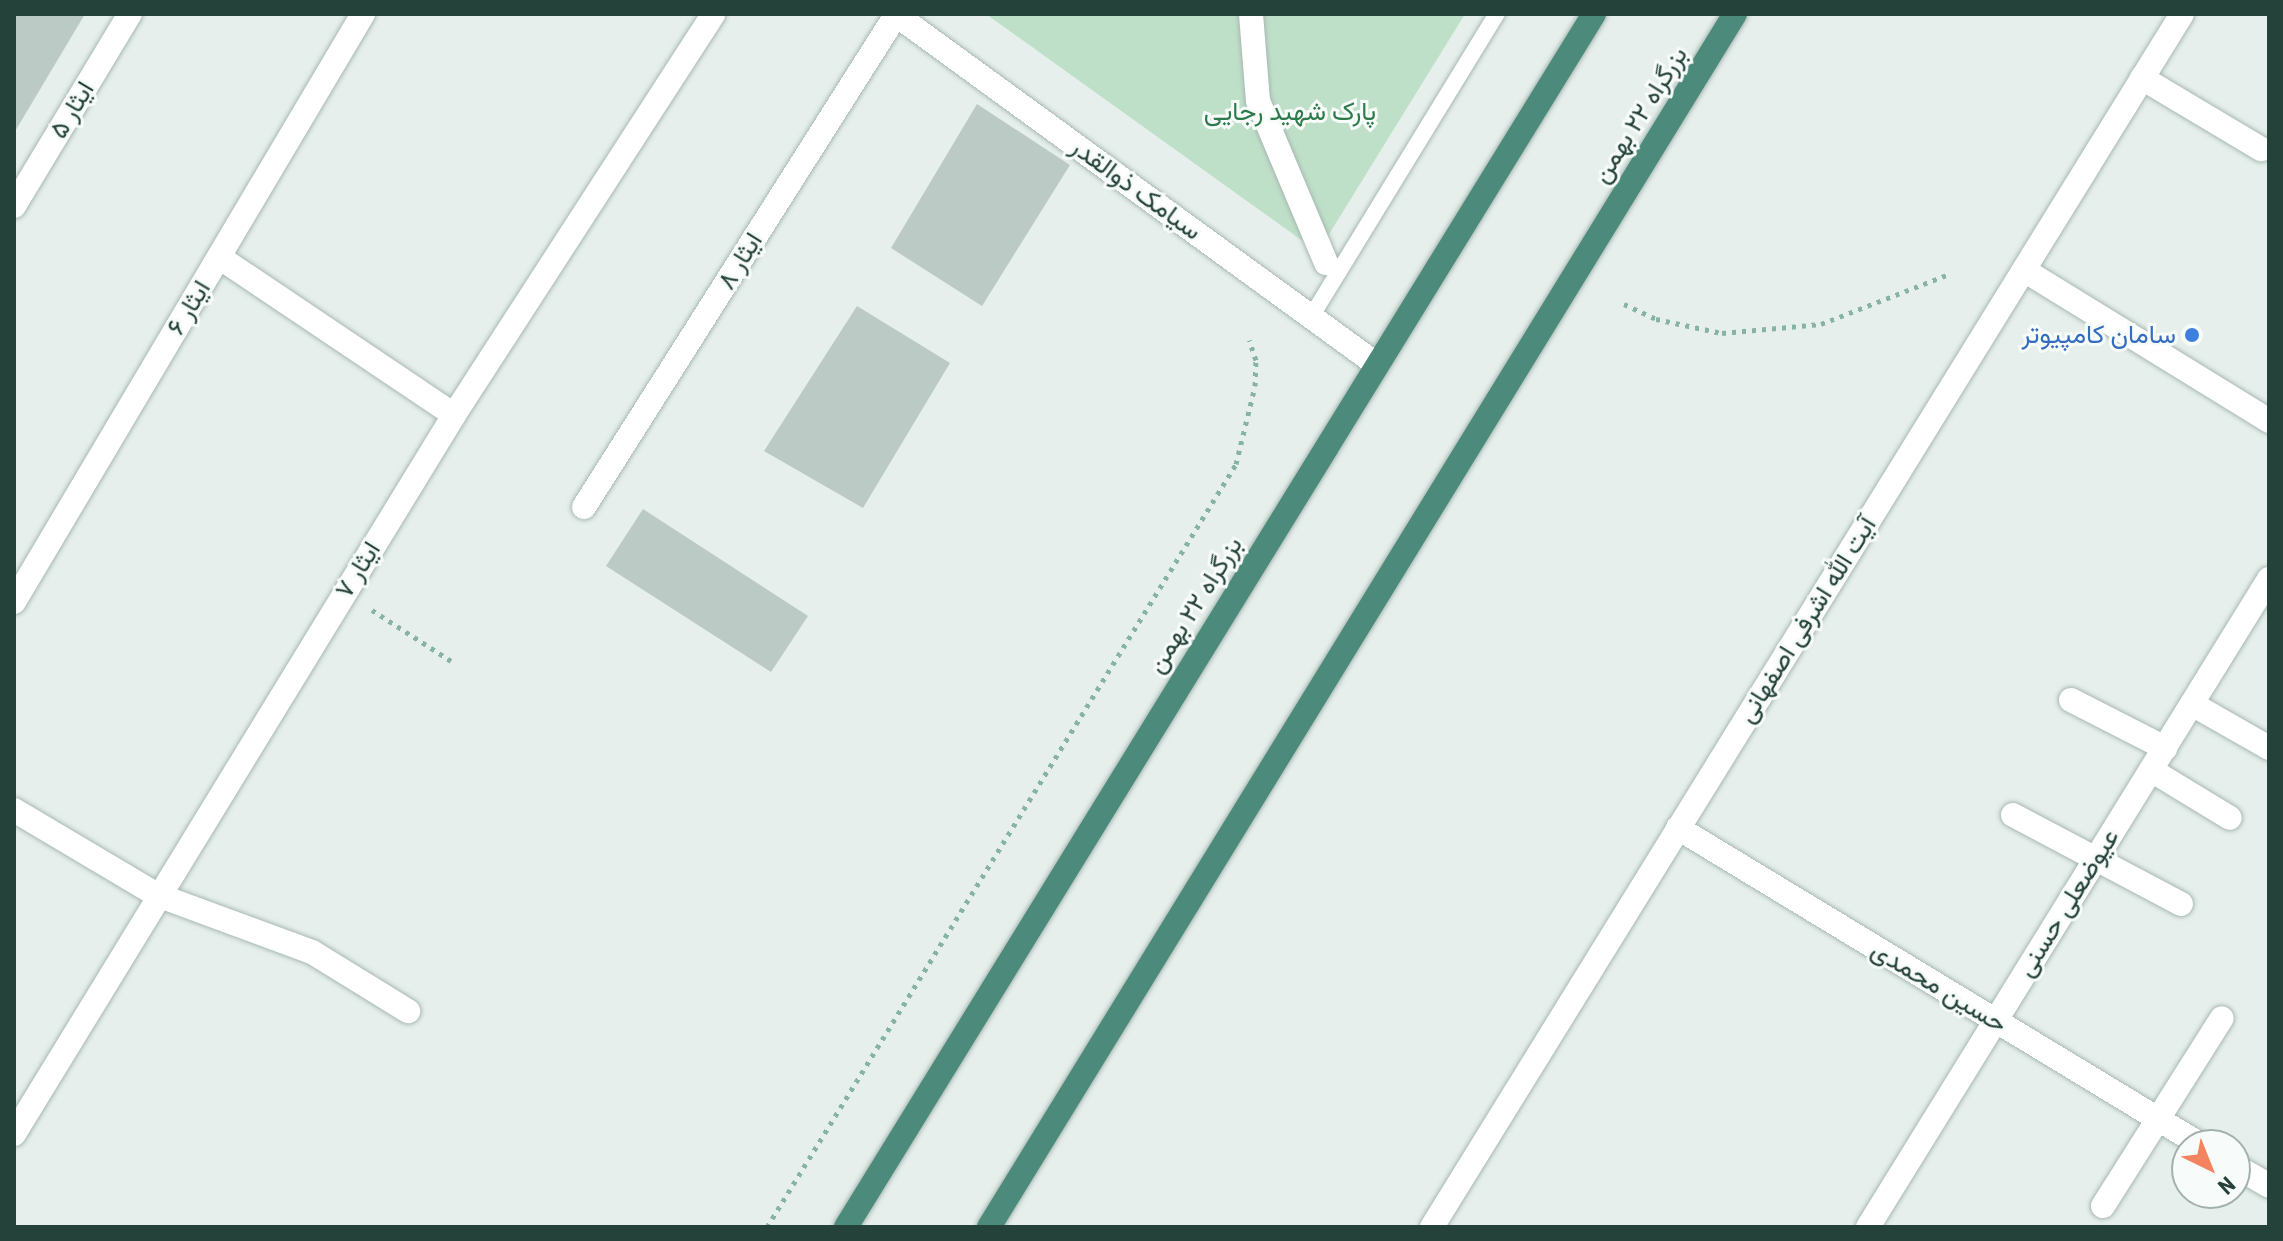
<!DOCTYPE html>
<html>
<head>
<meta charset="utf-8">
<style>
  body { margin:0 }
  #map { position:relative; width:2283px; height:1241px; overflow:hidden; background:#e6efeb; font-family:"Roboto Condensed",Vazirmatn,sans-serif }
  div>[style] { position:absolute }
  .green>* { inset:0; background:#bfe0c8 }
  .building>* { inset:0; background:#bbcac4 }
  .path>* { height:5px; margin-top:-2.5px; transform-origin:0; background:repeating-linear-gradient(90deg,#86b3a5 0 4px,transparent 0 10px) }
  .roads { filter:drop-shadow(0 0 2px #a8b8b2) drop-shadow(0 0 2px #a8b8b2) }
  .service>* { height:16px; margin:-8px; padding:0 8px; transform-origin:8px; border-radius:8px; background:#fff }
  .pedestrian>* { height:24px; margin:-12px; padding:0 12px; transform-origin:12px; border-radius:12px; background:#fff }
  .minor>* { height:24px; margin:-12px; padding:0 12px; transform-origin:12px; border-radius:12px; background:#fff }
  .tertiary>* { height:24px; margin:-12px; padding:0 12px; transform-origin:12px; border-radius:12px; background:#fff }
  .secondary>* { height:24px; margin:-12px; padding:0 12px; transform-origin:12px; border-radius:12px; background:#fff }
  .trunk>* { height:24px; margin:-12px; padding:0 12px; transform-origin:12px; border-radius:12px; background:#4c8a7c }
  .dots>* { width:22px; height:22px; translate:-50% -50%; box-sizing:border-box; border:4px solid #f7fbf9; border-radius:50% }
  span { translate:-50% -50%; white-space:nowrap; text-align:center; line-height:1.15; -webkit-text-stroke:6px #f7fbf9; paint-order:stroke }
  .street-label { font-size:26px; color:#24423a }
  .park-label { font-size:26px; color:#2d7a4b }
  .shop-label { font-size:26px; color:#366cbe }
  .right { translate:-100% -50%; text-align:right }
  .frame { position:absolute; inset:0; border:16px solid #24423a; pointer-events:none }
  .north { position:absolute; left:2171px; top:1129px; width:80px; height:80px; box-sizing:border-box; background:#f7fbf9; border:2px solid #a3b1ad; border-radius:50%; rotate:137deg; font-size:22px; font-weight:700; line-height:32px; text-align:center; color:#24423a }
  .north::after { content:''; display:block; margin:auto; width:28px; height:36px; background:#f4845f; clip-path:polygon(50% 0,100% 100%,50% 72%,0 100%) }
</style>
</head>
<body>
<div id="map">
  <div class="green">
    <i style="clip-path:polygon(986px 14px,1465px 14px,1318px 252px)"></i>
  </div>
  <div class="building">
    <i style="clip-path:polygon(14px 14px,85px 14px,14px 133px)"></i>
    <i style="clip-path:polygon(977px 104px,1070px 165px,982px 306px,891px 248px)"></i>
    <i style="clip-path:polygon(857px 306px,950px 363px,863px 508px,764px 451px)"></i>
    <i style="clip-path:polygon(643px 509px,808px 616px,771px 672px,606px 566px)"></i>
  </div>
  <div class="path">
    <i style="left:1624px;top:304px;width:35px;rotate:25deg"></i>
    <i style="left:1656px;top:319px;width:67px;rotate:12deg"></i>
    <i style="left:1722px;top:333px;width:99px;rotate:-5.2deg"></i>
    <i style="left:1821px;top:324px;width:135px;rotate:-21.3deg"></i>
    <i style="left:372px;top:610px;width:94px;rotate:32.8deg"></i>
    <i style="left:767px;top:1227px;width:896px;rotate:-58.42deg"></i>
    <i style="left:1236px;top:464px;width:80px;rotate:-76.3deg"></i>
    <i style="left:1255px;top:386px;width:26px;rotate:-88deg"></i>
    <i style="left:1256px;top:360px;width:21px;rotate:-109deg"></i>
  </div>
  <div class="roads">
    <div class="service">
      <i style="left:1311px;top:317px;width:356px;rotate:-58.5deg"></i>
    </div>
    <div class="pedestrian">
      <i style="left:1251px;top:14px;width:87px;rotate:85.4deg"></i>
      <i style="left:1258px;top:101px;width:176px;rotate:67.2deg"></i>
    </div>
    <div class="minor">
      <i style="left:2142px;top:78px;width:139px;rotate:30.8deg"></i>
      <i style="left:14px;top:206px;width:224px;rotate:-58.9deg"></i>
      <i style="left:219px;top:257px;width:283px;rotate:33.9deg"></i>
      <i style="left:584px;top:507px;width:583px;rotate:-57.62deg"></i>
      <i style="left:14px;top:602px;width:684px;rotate:-59.31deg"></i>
      <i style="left:2071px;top:700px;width:106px;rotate:27.1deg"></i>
      <i style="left:2192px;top:704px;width:89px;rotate:29.7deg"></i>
      <i style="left:2151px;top:770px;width:92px;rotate:31.3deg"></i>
      <i style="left:14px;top:810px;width:166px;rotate:30.7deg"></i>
      <i style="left:157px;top:895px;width:165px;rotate:20.2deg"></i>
      <i style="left:312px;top:952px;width:113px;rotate:31.6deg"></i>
      <i style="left:2013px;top:815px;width:190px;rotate:27.9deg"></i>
      <i style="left:1678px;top:828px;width:612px;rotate:31.22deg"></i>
      <i style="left:14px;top:1134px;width:843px;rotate:-58.53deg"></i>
      <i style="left:454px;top:415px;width:477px;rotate:-57.1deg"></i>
      <i style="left:2235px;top:1166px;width:39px;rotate:30deg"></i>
      <i style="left:2103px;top:1206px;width:222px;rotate:-57.7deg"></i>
      <i style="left:1868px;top:1227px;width:762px;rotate:-58.25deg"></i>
    </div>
    <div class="tertiary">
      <i style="left:895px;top:14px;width:595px;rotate:36.04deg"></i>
      <i style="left:2024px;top:270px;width:288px;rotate:31.6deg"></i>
    </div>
    <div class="secondary">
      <i style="left:1432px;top:1227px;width:1426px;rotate:-58.27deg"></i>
    </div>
    <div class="trunk">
      <i style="left:846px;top:1227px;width:1425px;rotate:-58.34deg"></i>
      <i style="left:989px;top:1227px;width:1424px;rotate:-58.41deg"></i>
    </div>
  </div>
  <div class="dots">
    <i style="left:2192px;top:335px;background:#3f7fe0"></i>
  </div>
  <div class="street-label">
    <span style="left:72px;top:110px;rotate:-59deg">ایثار ۵</span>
    <span style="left:1640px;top:115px;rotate:-58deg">بزرگراه ۲۲ بهمن</span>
    <span style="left:1136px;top:189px;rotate:36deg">سیامک ذوالقدر</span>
    <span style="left:740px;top:261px;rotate:-58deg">ایثار ۸</span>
    <span style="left:189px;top:308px;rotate:-59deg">ایثار ۶</span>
    <span style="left:358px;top:570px;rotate:-58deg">ایثار ۷</span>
    <span style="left:1195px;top:605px;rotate:-58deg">بزرگراه ۲۲ بهمن</span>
    <span style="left:1807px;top:620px;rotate:-58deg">آیت الله اشرفی اصفهانی</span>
    <span style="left:2068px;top:903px;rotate:-58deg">عیوضعلی حسنی</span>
    <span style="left:1939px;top:987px;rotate:31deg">حسین محمدی</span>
  </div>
  <div class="park-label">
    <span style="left:1290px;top:112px">پارک شهید رجایی</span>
  </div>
  <div class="shop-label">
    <span class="right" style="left:2176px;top:335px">سامان کامپیوتر</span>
  </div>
  <div class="frame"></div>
  <div class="north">N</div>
</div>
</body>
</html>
